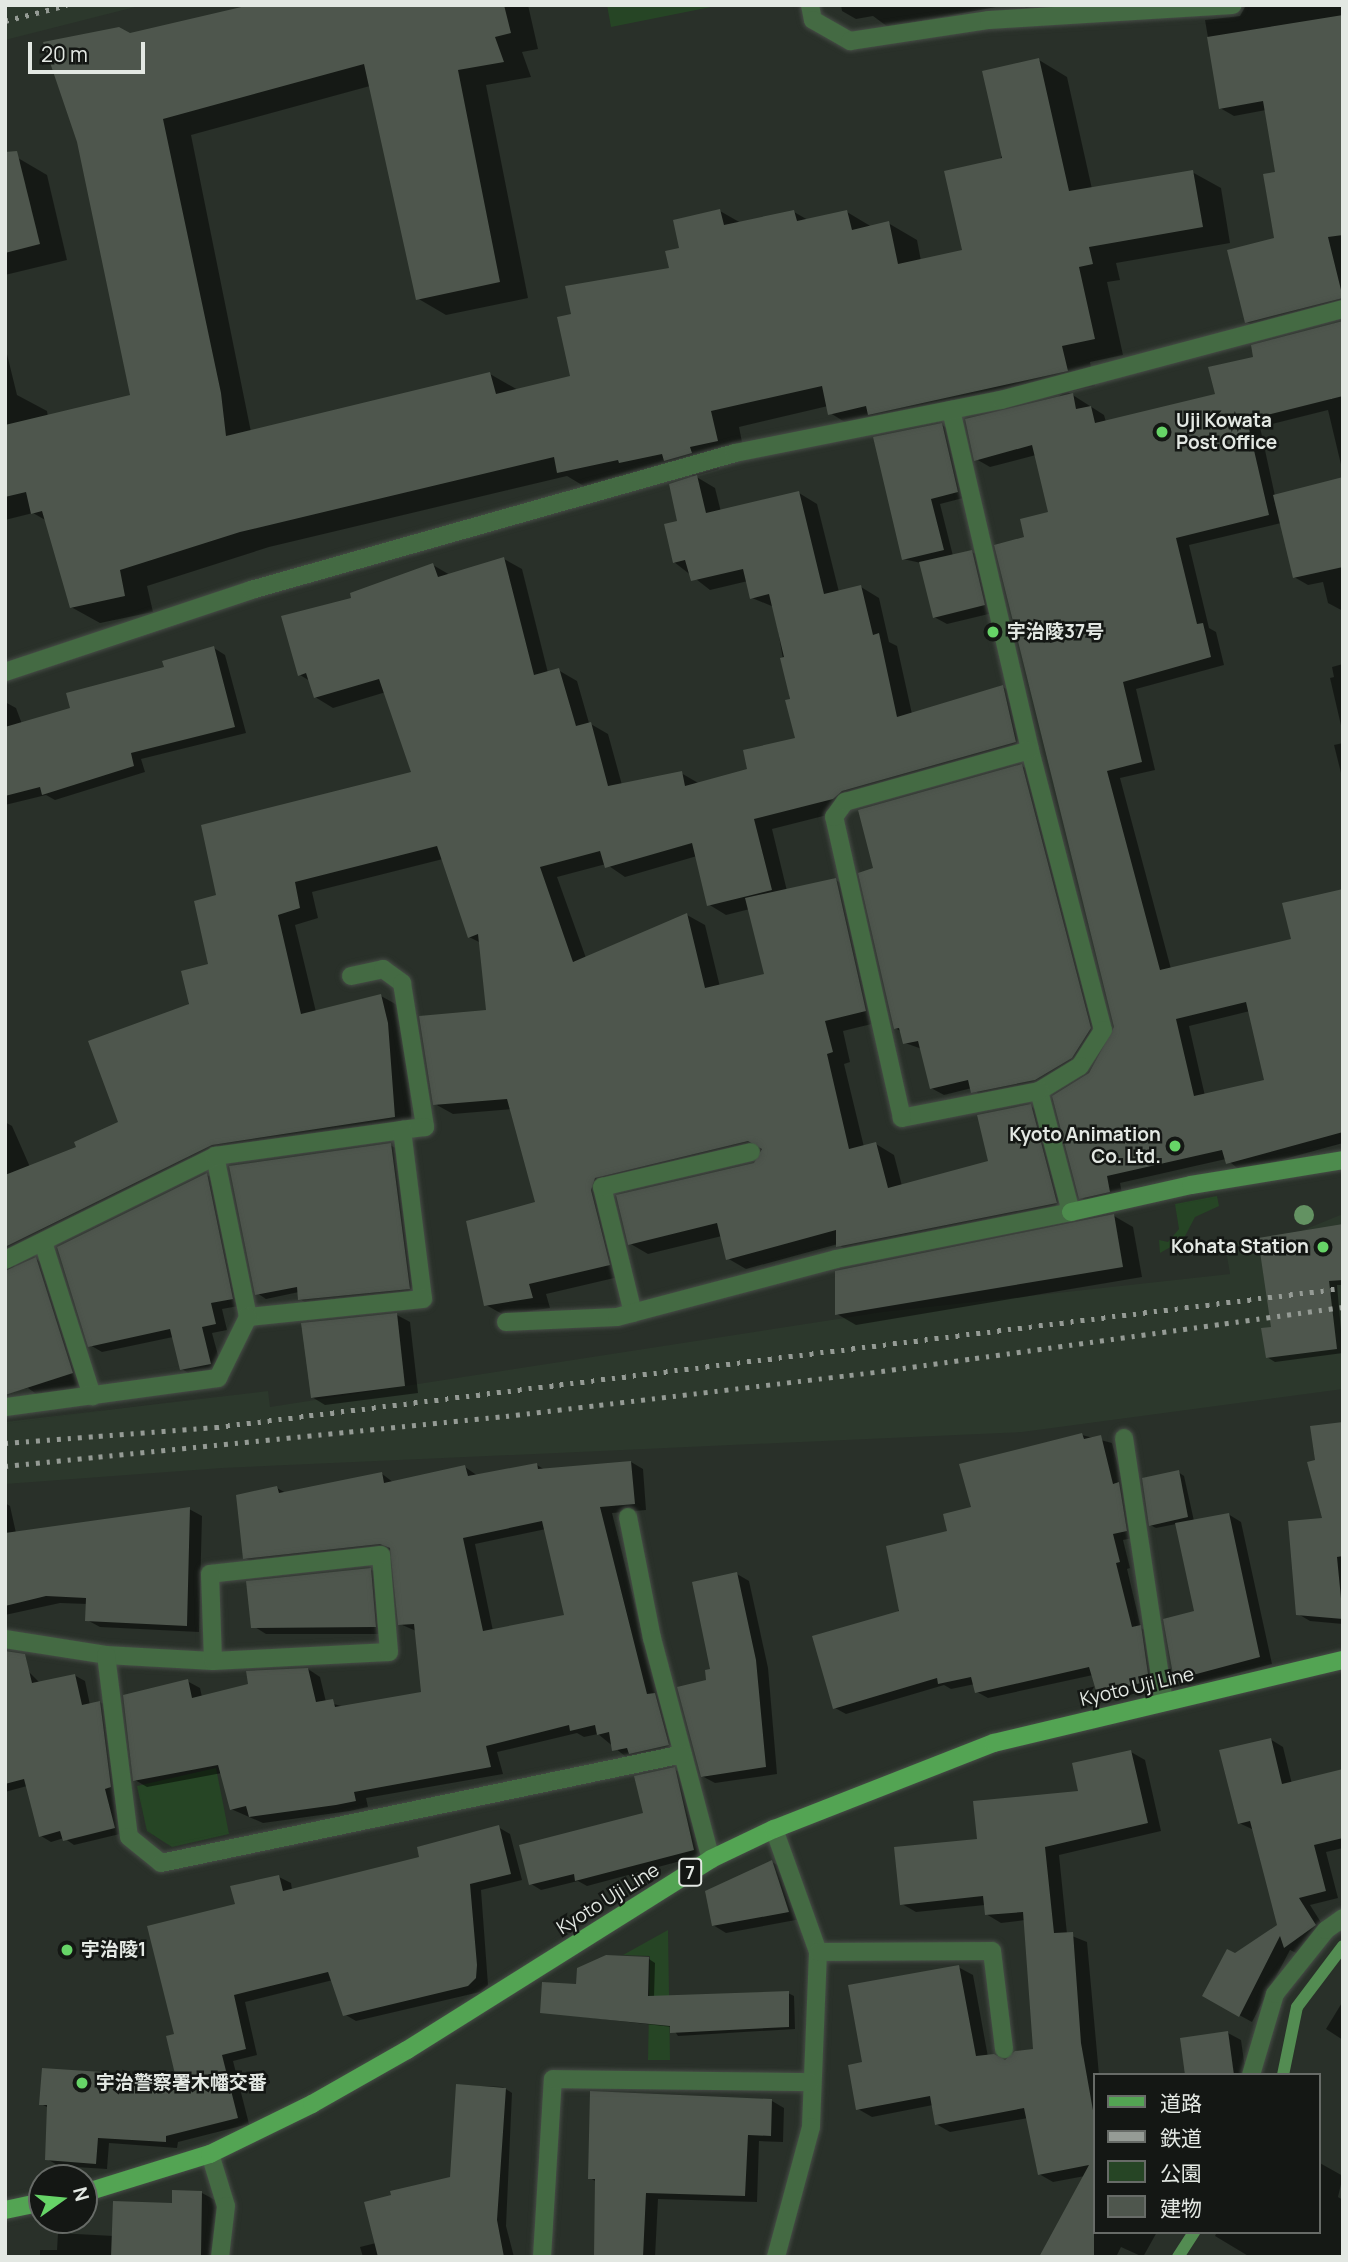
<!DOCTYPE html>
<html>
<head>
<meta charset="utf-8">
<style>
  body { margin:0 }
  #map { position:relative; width:1348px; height:2262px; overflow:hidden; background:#293029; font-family:Manrope,"Noto Sans JP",sans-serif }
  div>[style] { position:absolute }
  .built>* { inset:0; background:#2c382c }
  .green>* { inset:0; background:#264525 }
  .shadow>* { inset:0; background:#0007 }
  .stream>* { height:12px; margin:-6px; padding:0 6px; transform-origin:6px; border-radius:6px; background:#538c52 }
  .building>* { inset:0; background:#4e564d }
  .roads { filter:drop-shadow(0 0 2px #474d47) drop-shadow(0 0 2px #474d47) }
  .lane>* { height:18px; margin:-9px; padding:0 9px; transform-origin:9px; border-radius:9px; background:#446a43 }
  .street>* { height:18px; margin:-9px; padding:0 9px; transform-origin:9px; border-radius:9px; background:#446a43 }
  .secondary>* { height:18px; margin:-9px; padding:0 9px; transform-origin:9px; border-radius:9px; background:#4d8b4d }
  .primary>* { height:18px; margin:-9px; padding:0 9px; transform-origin:9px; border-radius:9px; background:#53a453 }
  .rail>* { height:5px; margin-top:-2.5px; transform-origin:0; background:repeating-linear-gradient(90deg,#959b95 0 3.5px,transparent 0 10.5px) }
  .trees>* { width:20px; height:20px; margin:-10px; border-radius:50%; background:#639262 }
  .dots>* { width:19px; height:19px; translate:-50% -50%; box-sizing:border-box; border:4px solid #141714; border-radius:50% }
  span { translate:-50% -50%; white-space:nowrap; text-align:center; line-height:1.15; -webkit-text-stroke:5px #141714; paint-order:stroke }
  .shield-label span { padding:2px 5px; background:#141714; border:2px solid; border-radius:5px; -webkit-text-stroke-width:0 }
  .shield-label { font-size:18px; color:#e3e8e3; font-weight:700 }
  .poi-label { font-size:19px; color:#e3e8e3; font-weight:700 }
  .left { translate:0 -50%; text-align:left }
  .right { translate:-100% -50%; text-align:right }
  .street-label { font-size:19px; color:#e3e8e3 }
  .frame { position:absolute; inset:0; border:7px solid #e3e8e3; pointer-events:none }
  .legend { position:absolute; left:1093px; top:2073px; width:228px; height:161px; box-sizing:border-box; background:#141714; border:2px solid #676b67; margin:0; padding:9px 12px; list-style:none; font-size:21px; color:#e3e8e3 }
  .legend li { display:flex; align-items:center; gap:14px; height:35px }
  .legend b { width:35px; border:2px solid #676b67 }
  .north { position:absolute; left:28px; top:2164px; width:70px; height:70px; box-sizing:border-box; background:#141714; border:2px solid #676b67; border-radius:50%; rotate:75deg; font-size:19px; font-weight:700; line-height:28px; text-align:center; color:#e3e8e3 }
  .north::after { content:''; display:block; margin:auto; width:24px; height:32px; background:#66d467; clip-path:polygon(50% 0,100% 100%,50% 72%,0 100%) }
  .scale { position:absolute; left:28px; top:42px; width:117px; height:32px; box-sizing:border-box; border:4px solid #e3e8e3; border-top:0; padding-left:9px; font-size:21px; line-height:24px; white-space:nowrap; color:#e3e8e3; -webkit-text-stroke:5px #141714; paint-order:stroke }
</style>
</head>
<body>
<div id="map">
  <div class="built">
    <i style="clip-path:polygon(5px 5px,143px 5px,5px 40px)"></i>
    <i style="clip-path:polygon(1343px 1214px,1343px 1389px,1022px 1432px,222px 1468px,5px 1484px,5px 1422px,268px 1391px,270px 1407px,883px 1312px,1230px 1274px,1225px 1244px,1301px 1231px)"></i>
  </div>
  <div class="green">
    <i style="clip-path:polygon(607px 5px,721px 5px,611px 27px)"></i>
    <i style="clip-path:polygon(1217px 1196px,1219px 1206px,1195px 1217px,1183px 1240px,1160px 1253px,1159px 1240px,1168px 1242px,1179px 1229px,1175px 1204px)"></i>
    <i style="clip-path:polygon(216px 1768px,229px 1834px,172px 1847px,147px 1831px,137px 1786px)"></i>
    <i style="clip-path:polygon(668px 1930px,670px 2060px,648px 2060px,650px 1956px,623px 1955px)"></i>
  </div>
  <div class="shadow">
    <i style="clip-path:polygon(evenodd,257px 5px,528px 5px,538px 49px,522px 52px,531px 77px,486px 85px,528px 298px,446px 315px,417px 298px,370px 86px,191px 135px,251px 432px,490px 374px,518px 390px,572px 378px,573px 316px,671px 269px,681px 249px,720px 211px,741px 223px,794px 212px,808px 220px,847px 212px,872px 227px,888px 223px,917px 240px,921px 261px,964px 252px,1039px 60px,1067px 77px,1092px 189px,1192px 172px,1221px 188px,1230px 243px,1116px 263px,1120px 280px,1107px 282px,1123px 355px,1090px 362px,1095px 386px,1068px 392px,1104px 415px,1106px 422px,1217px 395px,1256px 358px,1343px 322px,1343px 473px,1328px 410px,1260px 427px,1275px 496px,1343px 479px,1343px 611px,1328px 603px,1323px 582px,1308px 585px,1294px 577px,1281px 523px,1189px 545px,1209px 628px,1216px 632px,1224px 665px,1136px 689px,1155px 770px,1120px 778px,1171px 969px,1293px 940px,1343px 891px,1343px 1143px,1241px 1171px,1226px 1159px,1120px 1183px,1123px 1199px,1094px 1205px,1081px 1197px,1091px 1074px,1116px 1028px,1026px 539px,1050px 513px,1036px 455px,990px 467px,976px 459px,1062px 394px,898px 430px,887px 424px,858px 430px,830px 413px,828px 406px,739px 427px,745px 457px,718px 463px,719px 469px,695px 476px,715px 488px,721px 512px,799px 493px,817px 504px,839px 592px,861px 587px,879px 598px,889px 642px,897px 646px,912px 714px,1003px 687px,1021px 698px,1034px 752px,851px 809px,772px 829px,787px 891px,836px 880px,854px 891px,884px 1021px,843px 1031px,850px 1062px,844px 1064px,864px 1147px,876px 1144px,894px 1155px,902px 1186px,990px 1162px,1030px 1106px,1049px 1117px,1074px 1213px,855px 1257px,838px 1244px,746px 1269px,727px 1258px,722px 1236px,648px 1254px,629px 1243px,755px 1164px,762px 1152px,613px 1188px,609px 1201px,627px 1275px,546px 1294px,550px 1308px,504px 1315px,486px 1305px,537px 1203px,512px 1109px,453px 1114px,435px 1104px,488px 1012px,481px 943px,469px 937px,443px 859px,312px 892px,318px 918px,295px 925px,316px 1012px,381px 996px,399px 1006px,406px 1034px,412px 1126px,229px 1155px,18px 1260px,12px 1269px,36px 1259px,54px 1270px,90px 1383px,46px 1401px,28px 1388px,5px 1393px,5px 1122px,12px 1126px,30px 1167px,79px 1148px,120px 1123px,211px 965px,219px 897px,413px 773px,386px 692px,333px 708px,315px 697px,310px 681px,300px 675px,354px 599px,433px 565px,450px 575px,504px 559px,522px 569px,548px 673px,558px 670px,577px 681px,589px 723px,608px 734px,622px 785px,681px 773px,700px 784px,750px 771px,797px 740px,774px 607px,752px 598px,748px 581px,710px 590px,674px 562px,679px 522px,696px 478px,684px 471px,587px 488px,567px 476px,269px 547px,147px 586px,153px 612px,100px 623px,71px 607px,47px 521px,33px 513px,5px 520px,5px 346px,17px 395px,47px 411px,48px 417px,132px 397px,130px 35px,257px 5px,697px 856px,708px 904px,726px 915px,750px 909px,766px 976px,720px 987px,705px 925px,687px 915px,586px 958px,557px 877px,606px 864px,625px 877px,697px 856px,257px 5px,1250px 1011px,1266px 1081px,1205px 1096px,1189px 1026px,1250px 1011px)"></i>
    <i style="clip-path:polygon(841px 5px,1007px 5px,888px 27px,873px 16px,856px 19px,842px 11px)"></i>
    <i style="clip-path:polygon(1022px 5px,1045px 5px,1026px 8px)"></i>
    <i style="clip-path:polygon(1246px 5px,1343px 5px,1343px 309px,1260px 330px,1247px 322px,1276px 239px,1277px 173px,1266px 110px,1234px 116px,1220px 108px,1205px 20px,1240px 16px)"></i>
    <i style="clip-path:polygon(18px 158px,47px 175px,67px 260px,5px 275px,5px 161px)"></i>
    <i style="clip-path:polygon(942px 425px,952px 431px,967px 497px,940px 504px,953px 556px,972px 552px,985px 559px,997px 612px,947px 624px,934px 617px,921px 563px,903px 559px)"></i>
    <i style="clip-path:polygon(214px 648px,225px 655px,246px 733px,141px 759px,145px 772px,55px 800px,46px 795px,5px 805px,5px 702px,16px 708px,22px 724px,72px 709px)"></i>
    <i style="clip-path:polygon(1343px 664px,1343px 734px,1330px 678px,1334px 677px,1332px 667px)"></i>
    <i style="clip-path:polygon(1343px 743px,1343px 781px,1334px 745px)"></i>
    <i style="clip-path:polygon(1022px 766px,1034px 773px,1103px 1036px,1048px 1086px,985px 1099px,972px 1088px,944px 1095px,931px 1088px,922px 1049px,905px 1043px,902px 1032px,895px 1028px,875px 869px)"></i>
    <i style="clip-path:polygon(390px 1145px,399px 1150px,418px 1293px,309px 1305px,300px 1299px,299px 1292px,266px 1299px,257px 1293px)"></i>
    <i style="clip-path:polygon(207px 1175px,218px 1181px,244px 1305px,222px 1309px,227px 1330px,212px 1333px,222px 1370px,193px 1376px,182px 1369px,173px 1337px,102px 1352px,90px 1345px)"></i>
    <i style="clip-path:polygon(1114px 1216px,1133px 1227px,1142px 1277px,856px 1325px,837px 1314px)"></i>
    <i style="clip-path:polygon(1343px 1227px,1343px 1285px,1337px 1285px,1343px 1353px,1275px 1362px,1267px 1357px,1273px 1328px)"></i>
    <i style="clip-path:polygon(397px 1315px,410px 1322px,418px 1393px,325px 1405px,312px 1397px)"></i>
    <i style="clip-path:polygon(1343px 1423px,1343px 1624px,1310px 1621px,1298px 1614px,1324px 1520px,1317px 1461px)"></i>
    <i style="clip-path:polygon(1082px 1435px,1112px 1443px,1137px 1537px,1123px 1540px,1130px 1568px,1127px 1569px,1141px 1628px,1152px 1634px,1160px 1687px,1110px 1700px,1098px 1693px,1093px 1675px,988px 1698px,977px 1692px,975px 1684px,951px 1689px,944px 1685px,846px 1714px,835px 1708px,949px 1533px,973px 1509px)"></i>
    <i style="clip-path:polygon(evenodd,631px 1462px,643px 1469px,646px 1510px,612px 1513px,658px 1696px,667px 1702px,680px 1752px,626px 1757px,598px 1734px,584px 1737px,577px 1733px,497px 1752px,503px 1774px,366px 1798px,368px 1807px,350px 1811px,263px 1823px,231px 1809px,222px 1773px,147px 1787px,135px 1780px,187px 1681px,200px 1688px,202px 1697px,308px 1669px,320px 1677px,326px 1702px,345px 1707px,423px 1693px,416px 1631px,400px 1624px,392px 1550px,257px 1565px,245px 1558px,277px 1488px,286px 1493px,381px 1473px,394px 1483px,465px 1467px,478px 1476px,537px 1465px,545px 1470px,631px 1462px,546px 1529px,567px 1617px,493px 1631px,475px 1544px,546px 1529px)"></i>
    <i style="clip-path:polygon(1178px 1472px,1184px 1476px,1194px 1521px,1228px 1514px,1241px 1522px,1272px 1664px,1189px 1686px,1175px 1679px,1196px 1612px,1176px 1524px,1156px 1528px,1150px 1525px)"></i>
    <i style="clip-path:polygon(5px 1503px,10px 1506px,16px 1533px,189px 1509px,202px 1516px,199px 1632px,100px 1627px,87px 1620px,87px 1604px,60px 1603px,5px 1615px)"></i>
    <i style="clip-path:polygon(370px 1569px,383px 1577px,388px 1634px,266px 1634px,253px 1626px)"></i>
    <i style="clip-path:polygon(737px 1574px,749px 1581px,768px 1668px,777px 1774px,715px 1783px,702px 1776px,708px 1681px)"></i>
    <i style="clip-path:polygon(28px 1671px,40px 1683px,74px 1675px,85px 1681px,90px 1705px,100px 1702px,110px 1708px,121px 1792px,115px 1794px,124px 1833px,74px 1845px,64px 1838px,51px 1842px,41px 1836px,27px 1786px,5px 1792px,5px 1676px)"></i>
    <i style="clip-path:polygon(1270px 1739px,1283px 1747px,1292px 1784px,1343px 1771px,1343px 1848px,1326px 1852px,1338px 1898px,1310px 1905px,1327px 1932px,1298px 1954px,1290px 1950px,1252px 2022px,1204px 1996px,1235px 1955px,1279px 1926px,1254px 1830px,1239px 1823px)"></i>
    <i style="clip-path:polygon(1131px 1752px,1145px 1760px,1161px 1831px,1059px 1855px,1067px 1934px,1087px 1942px,1099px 2075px,1094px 2075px,1094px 2232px,1157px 2232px,1143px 2257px,1121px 2247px,1116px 2257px,1041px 2257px,1085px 2176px,1053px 2182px,1039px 2174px,1028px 2118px,950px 2132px,936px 2124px,933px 2105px,872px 2117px,858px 2109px,864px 2064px,958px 1967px,973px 1975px,988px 2057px,1005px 2062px,1035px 2051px,1025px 1920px,1001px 1923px,986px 1914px,985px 1905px,916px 1912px,902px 1904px,979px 1841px,1080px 1792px)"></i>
    <i style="clip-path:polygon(674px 1769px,684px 1775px,703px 1855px,587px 1886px,578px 1881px,541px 1890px,531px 1884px,645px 1814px)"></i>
    <i style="clip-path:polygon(498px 1827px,510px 1834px,522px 1880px,481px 1890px,488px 1985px,480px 1992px,356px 2021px,344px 2014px,333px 1980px,245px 2002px,257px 2055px,233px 2061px,249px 2124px,178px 2142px,177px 2148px,109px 2143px,107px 2169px,59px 2166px,47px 2159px,49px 2108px,41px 2104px,102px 2074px,114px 2084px,181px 2089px,176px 2036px,237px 1906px,279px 1877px,291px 1883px,292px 1890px,421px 1858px)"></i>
    <i style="clip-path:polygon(772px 1862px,785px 1869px,801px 1919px,726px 1933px,713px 1925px)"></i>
    <i style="clip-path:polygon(649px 1959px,655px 1963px,654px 1997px,788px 1993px,794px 1996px,795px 2029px,678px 2036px,672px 2027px,541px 2012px,577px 1986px)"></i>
    <i style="clip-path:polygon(1343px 2001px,1343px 2040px,1326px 2029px)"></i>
    <i style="clip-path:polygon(1228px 2033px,1241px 2040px,1246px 2075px,1186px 2075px)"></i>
    <i style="clip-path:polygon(458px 2085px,503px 2087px,512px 2093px,506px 2226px,514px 2257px,363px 2257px,360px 2247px,376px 2243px,452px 2179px)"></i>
    <i style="clip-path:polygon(772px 2101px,784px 2108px,783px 2142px,759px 2141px,757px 2202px,658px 2199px,655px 2257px,596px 2257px,597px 2182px,590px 2178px)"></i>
    <i style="clip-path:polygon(1318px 2162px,1343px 2176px,1338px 2197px,1343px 2200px,1343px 2257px,1250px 2257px,1215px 2236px,1217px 2232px,1318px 2232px)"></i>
    <i style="clip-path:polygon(174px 2192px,202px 2193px,217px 2201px,217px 2257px,40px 2257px,40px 2250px,57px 2250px,58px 2233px,114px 2236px,174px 2205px)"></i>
  </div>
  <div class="stream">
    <i style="left:1283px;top:2075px;width:69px;rotate:-78.4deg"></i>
    <i style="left:1297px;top:2007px;width:76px;rotate:-53deg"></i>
    <i style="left:1178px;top:2257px;width:30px;rotate:-57deg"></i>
  </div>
  <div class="building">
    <i style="clip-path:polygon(250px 5px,504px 5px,511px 33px,495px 37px,504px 62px,458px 70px,500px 282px,416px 300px,364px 64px,163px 119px,221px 393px,226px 436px,490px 372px,496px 394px,570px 376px,557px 317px,571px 314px,565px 286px,669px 268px,665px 251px,679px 248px,673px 220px,720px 209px,724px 225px,794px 210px,797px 221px,847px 210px,852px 230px,889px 221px,898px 264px,962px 250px,944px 171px,1002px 158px,982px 71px,1039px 58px,1069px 191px,1193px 170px,1203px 227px,1089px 247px,1093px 264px,1079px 267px,1095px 339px,1062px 346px,1068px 371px,868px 415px,866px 406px,828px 415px,822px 386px,711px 411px,718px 441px,690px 447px,692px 453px,664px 461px,662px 454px,619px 463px,618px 460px,557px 473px,554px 457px,240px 532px,120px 570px,125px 596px,70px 608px,42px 511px,31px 514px,26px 492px,5px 497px,5px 425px,130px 395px,77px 142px,43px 42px,119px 27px,130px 33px)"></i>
    <i style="clip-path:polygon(1343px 15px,1343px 235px,1328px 237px,1343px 298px,1245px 323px,1227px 250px,1274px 238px,1263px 174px,1275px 172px,1263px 101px,1219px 109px,1207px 37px)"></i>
    <i style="clip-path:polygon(17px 151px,40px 244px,5px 253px,5px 152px)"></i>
    <i style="clip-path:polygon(evenodd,1343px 321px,1343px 396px,1247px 420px,1269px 515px,1176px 538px,1197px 624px,1203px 623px,1211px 657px,1123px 682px,1142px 762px,1107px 771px,1160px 970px,1291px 939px,1282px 903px,1343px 889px,1343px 1132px,1226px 1164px,1222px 1150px,1107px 1176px,1110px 1192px,1079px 1199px,1052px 1096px,1089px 1073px,1114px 1027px,994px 545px,1024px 537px,1020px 519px,1048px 512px,1032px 445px,974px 461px,965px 419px,1073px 393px,1076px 409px,1091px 406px,1095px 423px,1215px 394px,1208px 367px,1253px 357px,1251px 345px,1343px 321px,1246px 1002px,1264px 1080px,1194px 1096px,1176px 1019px,1246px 1002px)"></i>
    <i style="clip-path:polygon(942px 423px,958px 492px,931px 499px,944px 550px,902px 560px,873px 437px)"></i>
    <i style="clip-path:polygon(697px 475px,706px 513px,799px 491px,824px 594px,861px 585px,873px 635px,879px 633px,897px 717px,1003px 685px,1016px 742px,842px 791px,833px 799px,754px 819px,772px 890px,707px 906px,692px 843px,605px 868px,600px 851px,540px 867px,573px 962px,687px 913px,705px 988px,764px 974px,745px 898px,836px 878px,866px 1011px,825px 1021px,833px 1052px,827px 1054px,849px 1149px,876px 1142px,888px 1188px,988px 1161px,977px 1115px,1031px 1104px,1057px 1203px,836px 1247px,836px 1230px,726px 1260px,717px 1223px,628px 1245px,616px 1195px,754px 1163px,762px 1149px,748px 1141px,595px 1178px,591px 1190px,610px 1265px,529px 1284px,533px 1298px,484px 1306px,466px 1221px,535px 1202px,507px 1099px,433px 1105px,419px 1016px,486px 1010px,478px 934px,468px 938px,437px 846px,295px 882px,300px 908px,278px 915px,301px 1014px,381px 994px,388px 1023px,395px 1117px,212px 1145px,5px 1247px,5px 1175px,76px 1147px,74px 1142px,118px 1122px,88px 1041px,189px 1004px,181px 971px,208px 964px,194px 901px,216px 895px,201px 825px,411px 772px,379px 679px,314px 698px,306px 673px,298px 676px,281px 616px,351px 598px,350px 593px,433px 563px,438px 577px,504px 557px,534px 675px,559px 668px,576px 726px,591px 722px,608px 786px,682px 771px,685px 786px,747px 769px,743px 750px,795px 738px,785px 700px,790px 699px,780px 658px,784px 657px,769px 594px,750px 599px,743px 569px,691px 581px,685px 560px,673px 563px,664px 524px,677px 521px,669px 484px)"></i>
    <i style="clip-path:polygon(1343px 477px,1343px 567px,1293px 578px,1273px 495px)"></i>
    <i style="clip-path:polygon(972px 550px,985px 605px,933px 618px,919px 562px)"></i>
    <i style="clip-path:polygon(214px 646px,235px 727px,131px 753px,134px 766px,42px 795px,40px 787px,5px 796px,5px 727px,70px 708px,66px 693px,164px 667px,162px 661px)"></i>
    <i style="clip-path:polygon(1022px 764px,1091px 1028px,1072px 1058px,1035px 1080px,971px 1093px,968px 1080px,930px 1089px,918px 1041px,903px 1044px,899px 1028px,894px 1029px,858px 873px,873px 868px,858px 810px)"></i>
    <i style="clip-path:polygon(391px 1143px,410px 1289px,298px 1300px,297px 1287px,255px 1295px,229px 1166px)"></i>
    <i style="clip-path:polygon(207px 1173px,233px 1299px,211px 1303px,216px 1324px,202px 1327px,211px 1364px,180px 1370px,170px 1329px,88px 1347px,57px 1247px)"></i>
    <i style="clip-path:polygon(1114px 1214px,1123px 1267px,835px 1315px,835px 1271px)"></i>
    <i style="clip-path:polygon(1343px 1224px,1343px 1280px,1329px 1281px,1337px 1349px,1266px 1358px,1261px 1328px,1271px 1327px,1258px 1238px)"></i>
    <i style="clip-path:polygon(36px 1257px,73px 1373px,5px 1395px,5px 1271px)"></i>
    <i style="clip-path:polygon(397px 1313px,405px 1386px,311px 1398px,301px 1323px)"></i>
    <i style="clip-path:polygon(1343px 1422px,1343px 1556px,1337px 1557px,1343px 1619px,1296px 1615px,1288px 1521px,1322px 1518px,1307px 1462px,1315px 1460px,1310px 1426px)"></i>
    <i style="clip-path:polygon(1082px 1433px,1084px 1439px,1101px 1435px,1113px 1484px,1119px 1482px,1127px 1531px,1113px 1534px,1120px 1562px,1116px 1563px,1132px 1627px,1141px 1625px,1149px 1681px,1097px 1694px,1089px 1667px,975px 1693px,971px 1677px,938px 1684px,937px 1678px,833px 1709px,812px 1636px,899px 1611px,886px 1546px,947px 1531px,943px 1514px,971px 1507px,959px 1464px)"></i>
    <i style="clip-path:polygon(evenodd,631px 1461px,635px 1504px,600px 1507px,647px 1694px,655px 1693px,669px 1745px,629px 1754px,627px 1748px,612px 1751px,609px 1732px,597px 1735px,595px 1725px,570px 1731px,569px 1725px,486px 1746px,491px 1767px,354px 1792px,356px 1801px,336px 1805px,249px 1817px,246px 1806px,230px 1810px,218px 1765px,133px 1781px,123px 1695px,188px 1679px,192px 1698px,248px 1684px,246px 1671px,308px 1668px,316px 1702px,333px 1699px,335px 1707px,421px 1692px,414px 1624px,398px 1625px,390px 1548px,380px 1544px,243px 1559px,236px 1495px,277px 1486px,279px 1493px,382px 1472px,384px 1483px,465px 1465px,468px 1476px,537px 1463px,538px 1469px,631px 1461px,542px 1521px,564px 1615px,483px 1631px,463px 1538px,542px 1521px)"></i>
    <i style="clip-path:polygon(1179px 1470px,1188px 1517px,1149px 1526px,1142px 1478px)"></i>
    <i style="clip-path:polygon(190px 1507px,187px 1626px,85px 1621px,86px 1598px,46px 1596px,5px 1606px,5px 1533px)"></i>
    <i style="clip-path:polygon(1229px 1513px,1260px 1657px,1174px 1680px,1163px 1619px,1194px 1611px,1175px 1523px)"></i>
    <i style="clip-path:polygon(371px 1568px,376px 1627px,251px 1628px,246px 1581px)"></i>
    <i style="clip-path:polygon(737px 1572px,756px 1660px,766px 1767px,701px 1777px,677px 1687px,706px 1680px,705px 1670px,710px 1669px,692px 1582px)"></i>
    <i style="clip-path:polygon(5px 1651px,25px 1654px,32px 1683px,75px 1674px,82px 1705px,100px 1701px,111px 1787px,105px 1789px,115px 1828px,63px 1841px,60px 1831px,39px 1837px,24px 1779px,5px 1784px)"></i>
    <i style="clip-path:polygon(1271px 1738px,1282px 1784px,1343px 1769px,1343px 1838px,1314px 1845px,1326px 1891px,1299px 1898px,1316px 1925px,1284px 1948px,1280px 1936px,1239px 2017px,1202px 1996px,1227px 1949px,1235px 1953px,1277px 1925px,1250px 1821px,1238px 1824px,1219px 1750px)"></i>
    <i style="clip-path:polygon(1131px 1750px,1148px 1823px,1045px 1847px,1054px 1933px,1073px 1932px,1081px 2043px,1094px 2116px,1094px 2257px,1039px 2257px,1089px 2165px,1038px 2175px,1024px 2108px,935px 2125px,930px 2096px,856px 2110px,848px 2065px,862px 2062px,848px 1985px,959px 1965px,976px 2056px,994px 2054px,1005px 2060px,1015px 2051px,1033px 2049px,1023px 1912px,985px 1915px,983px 1896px,900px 1905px,894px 1847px,977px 1839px,973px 1801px,1078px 1791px,1072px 1763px)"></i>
    <i style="clip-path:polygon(675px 1767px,694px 1850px,575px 1881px,574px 1874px,529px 1885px,519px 1845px,643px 1813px,634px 1776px)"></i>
    <i style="clip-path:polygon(499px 1825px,511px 1874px,470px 1884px,477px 1965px,476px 1978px,468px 1986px,343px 2016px,328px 1972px,234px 1995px,246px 2049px,222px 2055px,238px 2118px,166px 2136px,166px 2142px,98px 2138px,96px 2164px,45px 2160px,47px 2105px,39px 2105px,42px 2068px,102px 2072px,102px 2082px,178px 2087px,166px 2036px,174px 2034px,147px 1926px,235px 1904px,230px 1886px,279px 1875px,283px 1891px,419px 1857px,417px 1847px)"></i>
    <i style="clip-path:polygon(772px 1860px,789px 1912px,712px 1926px,705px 1891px)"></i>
    <i style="clip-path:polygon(606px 1955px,649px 1957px,648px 1996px,789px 1991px,789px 2027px,670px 2033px,670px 2026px,540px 2013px,542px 1982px,576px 1984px,577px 1968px)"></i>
    <i style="clip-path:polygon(1228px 2031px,1234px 2075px,1185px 2075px,1180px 2038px)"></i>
    <i style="clip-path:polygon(456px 2084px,506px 2088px,497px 2220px,504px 2257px,378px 2257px,364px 2202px,391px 2195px,390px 2191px,450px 2177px)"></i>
    <i style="clip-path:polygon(590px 2091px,772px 2099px,771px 2136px,748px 2135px,745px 2196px,646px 2193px,643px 2257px,594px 2257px,595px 2179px,588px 2179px)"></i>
    <i style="clip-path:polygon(172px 2190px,202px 2191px,201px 2257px,111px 2257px,113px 2201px,172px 2203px)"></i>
  </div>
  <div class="roads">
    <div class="lane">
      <i style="left:351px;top:976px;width:33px;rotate:-12deg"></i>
      <i style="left:383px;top:969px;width:24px;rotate:36deg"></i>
      <i style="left:402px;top:983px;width:146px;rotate:80.9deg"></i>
      <i style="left:425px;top:1127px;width:23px;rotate:173deg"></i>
    </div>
    <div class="street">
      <i style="left:810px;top:5px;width:15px;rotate:79deg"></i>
      <i style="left:813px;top:20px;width:43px;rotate:29.6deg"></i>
      <i style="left:850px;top:41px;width:141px;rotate:-8.6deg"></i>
      <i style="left:989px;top:20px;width:244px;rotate:-3.5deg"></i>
      <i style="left:951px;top:410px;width:349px;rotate:76.9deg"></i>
      <i style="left:1030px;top:750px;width:289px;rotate:75.4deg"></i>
      <i style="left:1103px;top:1030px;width:43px;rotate:122.6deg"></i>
      <i style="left:1080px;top:1066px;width:48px;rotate:148.6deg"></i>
      <i style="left:5px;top:672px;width:259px;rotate:-18.4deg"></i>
      <i style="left:251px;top:590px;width:503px;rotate:-15.8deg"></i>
      <i style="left:735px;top:453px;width:271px;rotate:-11.3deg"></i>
      <i style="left:1001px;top:400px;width:354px;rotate:-14.9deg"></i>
      <i style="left:215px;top:1156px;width:164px;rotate:78.4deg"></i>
      <i style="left:43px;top:1242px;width:162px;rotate:72.3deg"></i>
      <i style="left:5px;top:1260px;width:234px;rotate:-26.3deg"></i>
      <i style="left:215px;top:1156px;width:189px;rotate:-7.9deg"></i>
      <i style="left:402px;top:1130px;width:170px;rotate:82.9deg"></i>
      <i style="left:423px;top:1299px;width:176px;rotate:174.1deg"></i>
      <i style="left:248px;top:1317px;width:68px;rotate:116.2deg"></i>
      <i style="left:218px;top:1378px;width:215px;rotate:172.2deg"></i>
      <i style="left:633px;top:1313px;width:130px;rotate:-103.8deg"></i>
      <i style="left:602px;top:1187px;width:153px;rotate:-13.2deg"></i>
      <i style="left:506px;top:1322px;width:111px;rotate:-2.6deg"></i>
      <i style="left:617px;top:1317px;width:227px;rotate:-14.8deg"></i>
      <i style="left:836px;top:1259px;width:240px;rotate:-11.3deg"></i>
      <i style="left:1071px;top:1212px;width:125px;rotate:-104.8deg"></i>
      <i style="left:1039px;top:1091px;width:140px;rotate:168.9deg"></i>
      <i style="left:902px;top:1118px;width:309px;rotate:-102.7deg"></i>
      <i style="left:834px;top:817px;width:19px;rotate:-54deg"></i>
      <i style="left:845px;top:802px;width:192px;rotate:-15.7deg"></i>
      <i style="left:1124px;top:1438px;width:267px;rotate:81.4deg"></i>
      <i style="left:628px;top:1517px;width:123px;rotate:78.8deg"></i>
      <i style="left:652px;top:1638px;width:229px;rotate:75.1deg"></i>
      <i style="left:5px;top:1639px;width:102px;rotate:9deg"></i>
      <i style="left:106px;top:1655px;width:107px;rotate:3.2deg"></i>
      <i style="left:213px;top:1661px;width:176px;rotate:-2.9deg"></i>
      <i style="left:389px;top:1652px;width:97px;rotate:-94.7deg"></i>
      <i style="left:381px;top:1555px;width:172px;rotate:173.7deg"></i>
      <i style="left:210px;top:1574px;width:87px;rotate:88deg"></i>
      <i style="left:106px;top:1655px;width:183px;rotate:82.8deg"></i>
      <i style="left:129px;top:1837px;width:41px;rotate:39.1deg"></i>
      <i style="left:161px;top:1863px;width:533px;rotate:-11.79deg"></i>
      <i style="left:774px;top:1829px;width:131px;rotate:70.3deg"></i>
      <i style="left:818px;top:1952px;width:175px;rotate:92.3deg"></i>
      <i style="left:811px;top:2127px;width:135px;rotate:105.1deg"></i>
      <i style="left:818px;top:1952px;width:174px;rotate:-0.3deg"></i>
      <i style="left:992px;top:1951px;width:99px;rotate:83deg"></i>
      <i style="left:1251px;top:2075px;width:84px;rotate:-73.5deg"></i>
      <i style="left:1275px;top:1994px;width:82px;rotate:-51.4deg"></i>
      <i style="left:1326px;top:1930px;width:21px;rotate:-35deg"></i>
      <i style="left:210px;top:2154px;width:54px;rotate:72.9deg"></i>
      <i style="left:226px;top:2206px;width:51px;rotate:96.7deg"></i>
      <i style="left:542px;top:2257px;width:178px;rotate:-86.5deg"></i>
      <i style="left:553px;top:2079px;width:257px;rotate:0.7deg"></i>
    </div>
    <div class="secondary">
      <i style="left:1071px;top:1212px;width:123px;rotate:-12.7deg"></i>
      <i style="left:1191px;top:1185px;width:154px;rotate:-9.3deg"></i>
    </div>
    <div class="primary">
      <i style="left:84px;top:2193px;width:132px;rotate:-17.2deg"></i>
      <i style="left:210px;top:2154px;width:114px;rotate:-26.1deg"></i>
      <i style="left:312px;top:2104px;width:109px;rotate:-29.6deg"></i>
      <i style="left:407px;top:2050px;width:359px;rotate:-32.1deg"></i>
      <i style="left:711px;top:1859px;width:70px;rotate:-25.5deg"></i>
      <i style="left:774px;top:1829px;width:236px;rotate:-21.4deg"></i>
      <i style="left:994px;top:1743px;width:359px;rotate:-13.4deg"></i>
      <i style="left:5px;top:2210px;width:38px;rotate:-12deg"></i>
    </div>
  </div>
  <div class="rail">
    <i style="left:5px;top:21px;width:64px;rotate:-14.5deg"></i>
    <i style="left:5px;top:1443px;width:212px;rotate:-4.3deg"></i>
    <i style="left:216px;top:1427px;width:1136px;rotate:-7.03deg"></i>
    <i style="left:5px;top:1466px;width:503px;rotate:-5.7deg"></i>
    <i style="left:506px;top:1416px;width:379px;rotate:-6.8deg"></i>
    <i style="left:882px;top:1371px;width:465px;rotate:-7.9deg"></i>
  </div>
  <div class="trees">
    <i style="left:1304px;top:1215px"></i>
  </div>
  <div class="dots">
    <i style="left:1162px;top:432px;background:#66d467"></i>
    <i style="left:993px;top:632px;background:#66d467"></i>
    <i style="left:1175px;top:1146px;background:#66d467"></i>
    <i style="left:1323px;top:1247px;background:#66d467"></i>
    <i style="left:67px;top:1950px;background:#66d467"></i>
    <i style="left:82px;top:2083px;background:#66d467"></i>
  </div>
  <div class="shield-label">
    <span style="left:690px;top:1872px">7</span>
  </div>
  <div class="poi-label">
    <span class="left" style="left:1176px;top:432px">Uji Kowata<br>Post Office</span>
    <span class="left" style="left:1007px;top:632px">宇治陵37号</span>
    <span class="right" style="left:1161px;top:1146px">Kyoto Animation<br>Co. Ltd.</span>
    <span class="right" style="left:1309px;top:1247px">Kohata Station</span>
    <span class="left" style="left:81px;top:1950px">宇治陵1</span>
    <span class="left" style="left:96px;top:2083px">宇治警察署木幡交番</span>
  </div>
  <div class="street-label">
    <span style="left:1137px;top:1687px;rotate:-13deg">Kyoto Uji Line</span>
    <span style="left:608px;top:1899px;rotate:-32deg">Kyoto Uji Line</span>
  </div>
  <div class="frame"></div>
  <ul class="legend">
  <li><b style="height:9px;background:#53a453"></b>道路</li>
  <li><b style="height:9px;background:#959b95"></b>鉄道</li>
  <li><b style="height:19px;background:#264525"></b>公園</li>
  <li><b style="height:19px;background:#4e564d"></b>建物</li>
  </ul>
  <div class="north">N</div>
  <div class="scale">20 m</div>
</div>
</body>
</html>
